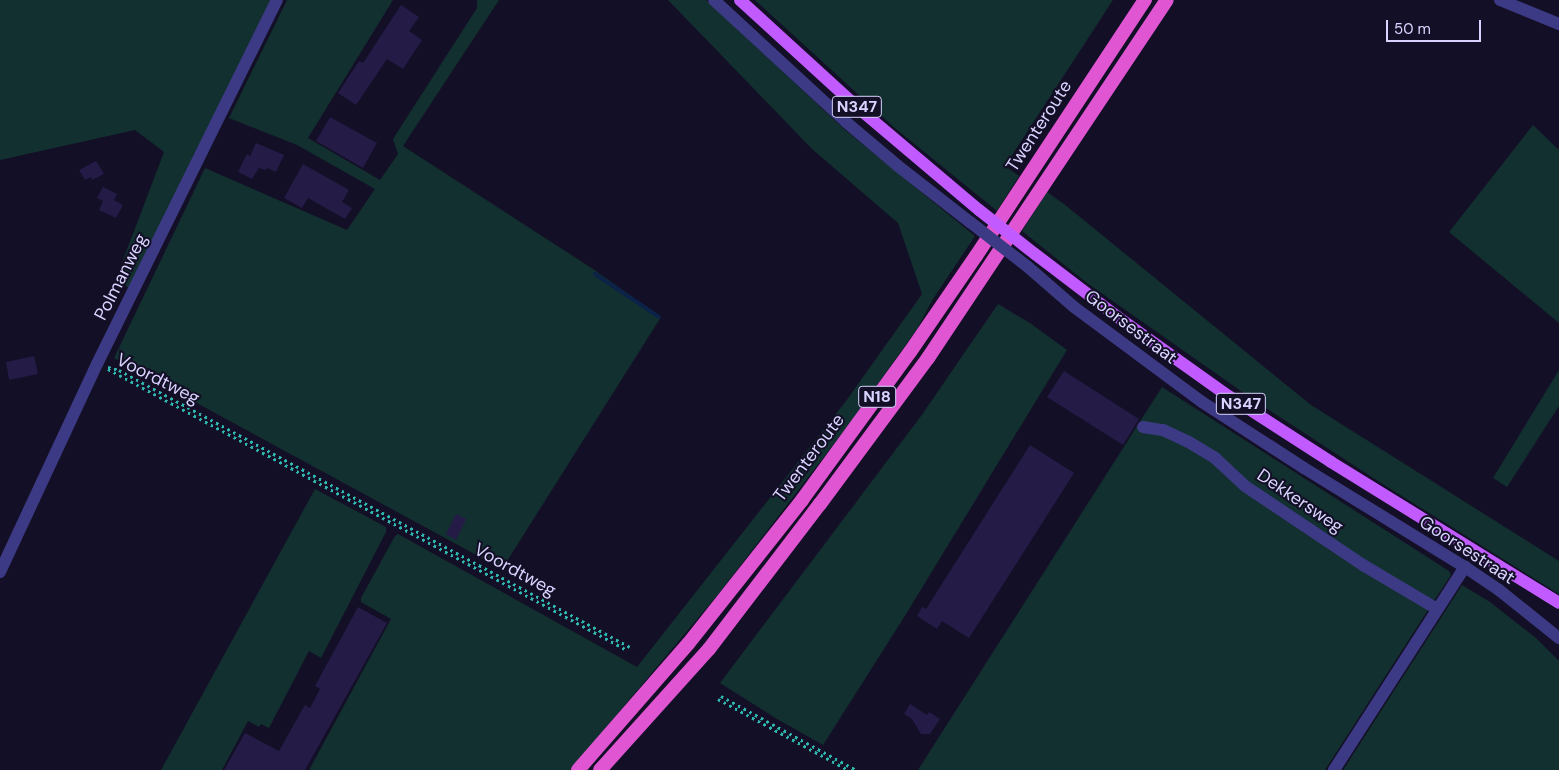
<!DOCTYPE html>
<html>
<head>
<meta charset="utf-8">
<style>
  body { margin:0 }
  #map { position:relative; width:1559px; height:770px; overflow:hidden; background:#130f26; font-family:"DM Sans",sans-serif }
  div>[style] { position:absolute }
  .green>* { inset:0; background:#12302f }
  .stream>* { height:4px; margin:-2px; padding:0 2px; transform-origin:2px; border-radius:2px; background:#0c2248 }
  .building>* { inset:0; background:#241b47 }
  .path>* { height:2.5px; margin-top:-1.25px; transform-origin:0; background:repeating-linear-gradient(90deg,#2fb8b0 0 2.5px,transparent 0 6.5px) }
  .minor>* { height:12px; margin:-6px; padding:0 6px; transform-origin:6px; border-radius:6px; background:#3d3a85 }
  .primary>* { height:12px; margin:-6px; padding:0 6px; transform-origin:6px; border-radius:6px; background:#c25bff }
  .trunk>* { height:14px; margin:-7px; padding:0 7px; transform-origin:7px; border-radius:7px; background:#e055d1 }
  .minor-bridge>* { height:12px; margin:-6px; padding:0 6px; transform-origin:6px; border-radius:6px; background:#3d3a85 }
  .primary-bridge>* { height:12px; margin:-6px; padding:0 6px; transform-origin:6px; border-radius:6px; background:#c25bff }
  span { translate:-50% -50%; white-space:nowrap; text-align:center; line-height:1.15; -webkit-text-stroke:4px #130f26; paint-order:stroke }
  .shield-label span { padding:1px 4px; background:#130f26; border:1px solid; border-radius:4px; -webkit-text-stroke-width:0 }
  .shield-label { font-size:16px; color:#d9d4ff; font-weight:700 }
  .street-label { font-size:18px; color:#d9d4ff }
  .scale { position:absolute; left:1386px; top:20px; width:95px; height:22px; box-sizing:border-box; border:2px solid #d9d4ff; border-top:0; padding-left:6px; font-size:15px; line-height:18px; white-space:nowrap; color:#d9d4ff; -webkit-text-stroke:4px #130f26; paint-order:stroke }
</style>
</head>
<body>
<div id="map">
  <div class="green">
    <i style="clip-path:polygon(0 0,271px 0,129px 289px,117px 276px,164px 152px,135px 130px,0 160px)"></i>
    <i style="clip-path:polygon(287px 0,393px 0,308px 138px,380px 180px,398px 154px,393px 139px,477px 8px,477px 0,499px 0,403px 146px,593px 269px,661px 317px,502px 569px,114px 358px,205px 168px,347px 230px,375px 189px,297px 145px,229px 118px)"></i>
    <i style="clip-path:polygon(668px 0,706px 0,844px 129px,975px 236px,933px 299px,917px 329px,850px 423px,720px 592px,570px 770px,309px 770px,391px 619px,361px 602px,361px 598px,395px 536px,398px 534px,637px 667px,846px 401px,922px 294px,898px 223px,812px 149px)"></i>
    <i style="clip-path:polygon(755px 0,1113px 0,1005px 166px,1019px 176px,997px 211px,896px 129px)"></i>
    <i style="clip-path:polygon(1533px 125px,1559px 150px,1559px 323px,1449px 232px)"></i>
    <i style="clip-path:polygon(1047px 192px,1064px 204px,1311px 405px,1559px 561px,1559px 594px,1381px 483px,1258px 403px,1087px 283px,1022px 231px)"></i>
    <i style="clip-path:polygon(998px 304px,1030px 323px,1067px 350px,903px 619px,823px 745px,777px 719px,720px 683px,921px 416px)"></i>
    <i style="clip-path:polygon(1559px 370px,1559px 406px,1507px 487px,1493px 478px)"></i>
    <i style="clip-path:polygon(1162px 387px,1449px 571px,1451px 575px,1428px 610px,1325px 770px,918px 770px)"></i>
    <i style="clip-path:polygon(315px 489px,386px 527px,386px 532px,321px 658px,309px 651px,269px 728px,261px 724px,259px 727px,248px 721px,222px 770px,161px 770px)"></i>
    <i style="clip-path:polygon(1462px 585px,1490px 602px,1536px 638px,1559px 661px,1559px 770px,1343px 770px)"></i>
  </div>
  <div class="stream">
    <i style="left:595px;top:274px;width:77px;rotate:33.9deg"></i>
  </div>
  <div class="building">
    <i style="clip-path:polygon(401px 5px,419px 17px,409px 31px,422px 40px,403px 69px,387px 59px,356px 105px,338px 93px,359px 61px,363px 63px)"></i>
    <i style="clip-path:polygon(330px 117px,377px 143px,363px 168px,316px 141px)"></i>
    <i style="clip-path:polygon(256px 143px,284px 155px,276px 172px,267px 168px,265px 170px,259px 168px,252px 179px,238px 172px,247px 154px,250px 156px)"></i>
    <i style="clip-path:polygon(96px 161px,104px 174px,92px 180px,91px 177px,85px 180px,79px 170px)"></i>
    <i style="clip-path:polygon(303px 164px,349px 190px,342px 202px,352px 208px,345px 219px,308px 198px,302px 208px,284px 198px)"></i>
    <i style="clip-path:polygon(103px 187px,117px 194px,114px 200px,123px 205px,116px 218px,99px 210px,103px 201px,97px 198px)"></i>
    <i style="clip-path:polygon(34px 356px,38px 374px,9px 380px,6px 362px)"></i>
    <i style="clip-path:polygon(1064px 371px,1139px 419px,1123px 445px,1047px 397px)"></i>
    <i style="clip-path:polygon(1030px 445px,1074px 473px,969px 638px,942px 621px,937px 629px,917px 616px,922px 607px,926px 609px)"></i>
    <i style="clip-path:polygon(456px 514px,466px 519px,456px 540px,446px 534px)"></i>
    <i style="clip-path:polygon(358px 607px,387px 623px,305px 770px,224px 770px,245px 733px,279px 751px,302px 710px,305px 705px,310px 708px,320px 689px,315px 686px)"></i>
    <i style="clip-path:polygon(910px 704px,927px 715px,929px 712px,940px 719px,930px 734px,921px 734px,912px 719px,904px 714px)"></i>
  </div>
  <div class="path">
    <i style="left:108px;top:367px;width:11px;rotate:15deg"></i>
    <i style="left:119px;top:370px;width:581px;rotate:28.46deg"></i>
    <i style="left:108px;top:369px;width:590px;rotate:28.43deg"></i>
    <i style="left:721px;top:696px;width:154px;rotate:28.7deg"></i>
    <i style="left:718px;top:699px;width:148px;rotate:28.6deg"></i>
  </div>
  <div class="minor">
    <i style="left:714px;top:0;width:180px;rotate:42.7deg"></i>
    <i style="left:846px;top:122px;width:68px;rotate:40.2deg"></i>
    <i style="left:898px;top:166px;width:91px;rotate:37.9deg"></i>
    <i style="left:1500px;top:0;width:64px;rotate:22.1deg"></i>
    <i style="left:1028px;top:267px;width:61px;rotate:41deg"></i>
    <i style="left:1074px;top:307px;width:159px;rotate:36.6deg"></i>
    <i style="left:1202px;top:402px;width:121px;rotate:32.9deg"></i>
    <i style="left:1304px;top:468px;width:189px;rotate:31.6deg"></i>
    <i style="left:1465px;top:567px;width:41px;rotate:34.1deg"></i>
    <i style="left:1499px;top:590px;width:77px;rotate:38.7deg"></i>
    <i style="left:1143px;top:427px;width:20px;rotate:9deg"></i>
    <i style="left:1163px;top:430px;width:26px;rotate:25deg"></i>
    <i style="left:1187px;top:441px;width:33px;rotate:31deg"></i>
    <i style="left:1215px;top:458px;width:41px;rotate:43deg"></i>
    <i style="left:1245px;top:486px;width:142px;rotate:33.8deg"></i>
    <i style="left:1363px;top:565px;width:86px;rotate:30.7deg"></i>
    <i style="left:0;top:572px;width:230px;rotate:-65deg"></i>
    <i style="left:97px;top:364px;width:406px;rotate:-63.7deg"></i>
    <i style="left:1334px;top:770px;width:242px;rotate:-57.2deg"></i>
  </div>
  <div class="primary">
    <i style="left:740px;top:0;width:159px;rotate:42.4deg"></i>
    <i style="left:857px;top:107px;width:160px;rotate:40.2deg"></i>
    <i style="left:1035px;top:254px;width:111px;rotate:37.3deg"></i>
    <i style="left:1123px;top:321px;width:124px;rotate:35.5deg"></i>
    <i style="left:1224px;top:393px;width:127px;rotate:32.8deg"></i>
    <i style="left:1331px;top:462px;width:268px;rotate:31.7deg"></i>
  </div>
  <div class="trunk">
    <i style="left:578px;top:770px;width:167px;rotate:-48.9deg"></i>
    <i style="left:688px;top:644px;width:184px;rotate:-51.6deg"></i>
    <i style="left:802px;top:500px;width:183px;rotate:-53.9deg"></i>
    <i style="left:910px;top:352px;width:116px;rotate:-55.5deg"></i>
    <i style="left:976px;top:256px;width:307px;rotate:-56.6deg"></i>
    <i style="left:600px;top:770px;width:163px;rotate:-48deg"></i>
    <i style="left:709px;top:649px;width:183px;rotate:-52.6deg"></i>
    <i style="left:820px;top:504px;width:182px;rotate:-53.5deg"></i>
    <i style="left:928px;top:358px;width:430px;rotate:-56.3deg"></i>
  </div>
  <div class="minor-bridge">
    <i style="left:970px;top:222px;width:73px;rotate:37.8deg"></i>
  </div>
  <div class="primary-bridge">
    <i style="left:979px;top:210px;width:71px;rotate:38.2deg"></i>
  </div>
  <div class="shield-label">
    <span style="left:857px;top:107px">N347</span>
    <span style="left:877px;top:397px">N18</span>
    <span style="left:1241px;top:404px">N347</span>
  </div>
  <div class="street-label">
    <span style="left:1039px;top:126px;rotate:-57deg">Twenteroute</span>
    <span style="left:121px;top:277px;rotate:-63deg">Polmanweg</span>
    <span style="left:1131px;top:327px;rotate:37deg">Goorsestraat</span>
    <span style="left:158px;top:379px;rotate:27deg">Voordtweg</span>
    <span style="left:809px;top:458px;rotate:-53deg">Twenteroute</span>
    <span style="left:1300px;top:501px;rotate:34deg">Dekkersweg</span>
    <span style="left:1467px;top:550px;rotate:33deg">Goorsestraat</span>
    <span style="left:515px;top:570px;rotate:29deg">Voordtweg</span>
  </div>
  <div class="scale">50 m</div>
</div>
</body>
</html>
